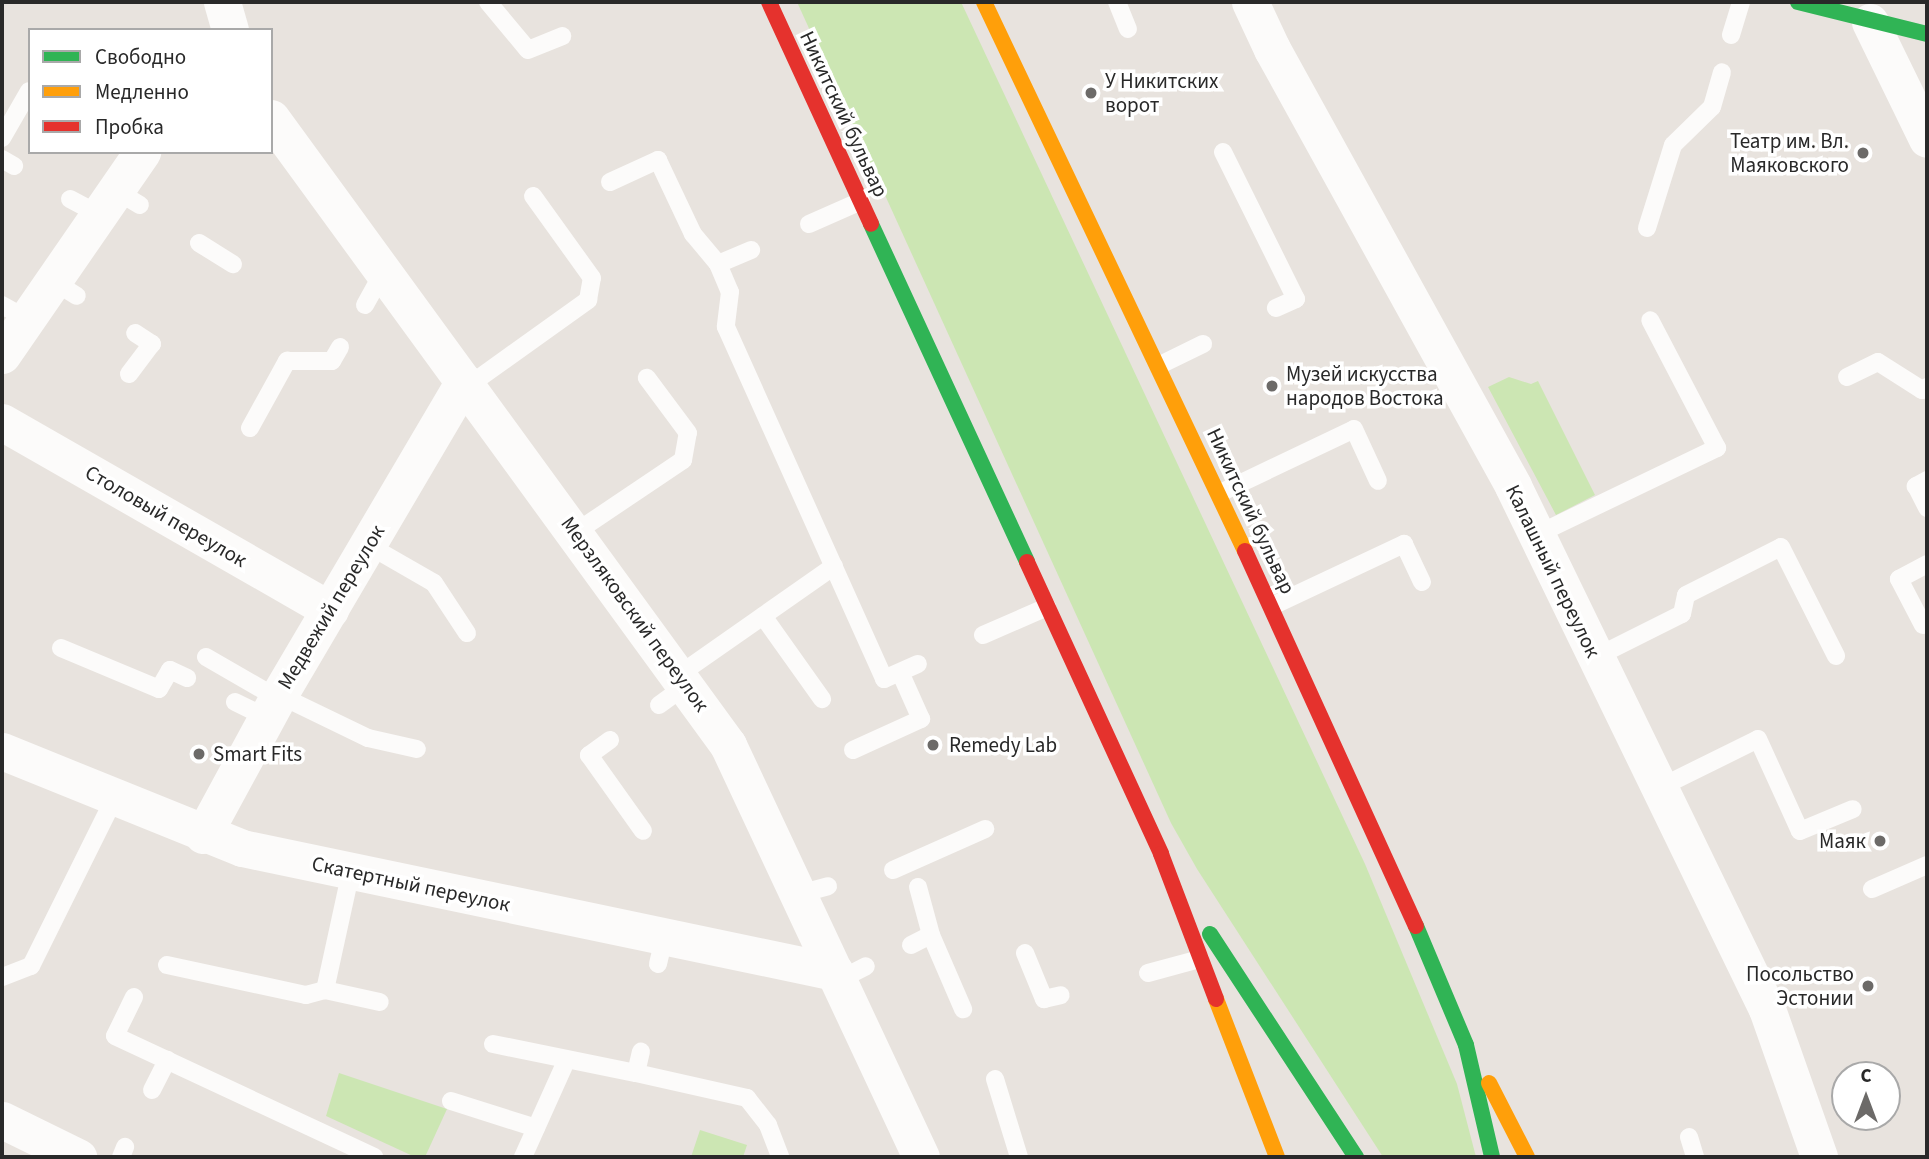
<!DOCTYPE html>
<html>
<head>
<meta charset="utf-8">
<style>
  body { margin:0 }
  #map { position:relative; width:1929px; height:1159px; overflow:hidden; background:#e8e3de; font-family:"Source Sans 3",sans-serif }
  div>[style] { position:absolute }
  .green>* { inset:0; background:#cce6b3 }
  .lane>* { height:18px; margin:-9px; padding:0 9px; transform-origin:9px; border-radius:9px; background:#fcfbfa }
  .street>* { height:37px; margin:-18.5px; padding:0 18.5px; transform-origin:18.5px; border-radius:18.5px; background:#fcfbfa }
  .fast>* { height:16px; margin:-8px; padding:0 8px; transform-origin:8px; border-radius:8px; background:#30b455 }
  .slow>* { height:16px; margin:-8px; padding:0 8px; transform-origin:8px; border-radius:8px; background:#ff9f0a }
  .jam>* { height:16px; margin:-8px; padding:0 8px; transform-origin:8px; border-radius:8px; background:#e5322d }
  .dots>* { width:19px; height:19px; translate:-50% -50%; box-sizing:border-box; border:4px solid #fff; border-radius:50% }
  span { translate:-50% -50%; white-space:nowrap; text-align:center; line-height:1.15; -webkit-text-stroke:7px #fff; paint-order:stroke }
  .poi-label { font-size:21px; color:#292929 }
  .left { translate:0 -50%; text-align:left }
  .right { translate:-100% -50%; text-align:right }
  .street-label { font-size:21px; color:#292929 }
  .frame { position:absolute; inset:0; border:4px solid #292929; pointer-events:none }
  .legend { position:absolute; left:28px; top:28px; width:245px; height:126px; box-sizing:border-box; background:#fff; border:2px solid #a9a9a9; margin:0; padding:9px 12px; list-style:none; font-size:21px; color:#292929 }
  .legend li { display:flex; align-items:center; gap:14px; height:35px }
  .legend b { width:35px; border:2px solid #a9a9a9 }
  .north { position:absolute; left:1831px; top:1061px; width:70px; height:70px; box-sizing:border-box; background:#fff; border:2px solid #a9a9a9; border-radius:50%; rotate:0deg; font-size:19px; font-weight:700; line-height:28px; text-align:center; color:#292929 }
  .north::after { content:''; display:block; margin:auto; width:24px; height:32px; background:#6c6a68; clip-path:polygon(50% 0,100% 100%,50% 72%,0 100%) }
</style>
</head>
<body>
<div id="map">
  <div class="green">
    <i style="clip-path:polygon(797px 2px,961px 2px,1365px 864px,1457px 1084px,1476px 1157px,1383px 1157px,1197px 869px,1171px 823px)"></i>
    <i style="clip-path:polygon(1509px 377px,1531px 384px,1538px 381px,1595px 495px,1556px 515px,1488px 387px)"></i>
    <i style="clip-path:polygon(339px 1073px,447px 1109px,425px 1157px,415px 1157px,326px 1116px)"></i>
    <i style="clip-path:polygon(700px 1130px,747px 1145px,743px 1157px,691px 1157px)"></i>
  </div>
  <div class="lane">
    <i style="left:488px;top:2px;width:62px;rotate:50.2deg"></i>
    <i style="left:528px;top:50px;width:37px;rotate:-22deg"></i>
    <i style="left:1117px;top:2px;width:29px;rotate:68deg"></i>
    <i style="left:1731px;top:35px;width:34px;rotate:-73deg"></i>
    <i style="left:2px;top:138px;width:54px;rotate:-60.1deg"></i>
    <i style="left:1223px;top:152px;width:164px;rotate:63.6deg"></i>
    <i style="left:1296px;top:299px;width:22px;rotate:156deg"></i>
    <i style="left:2px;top:159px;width:14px;rotate:30deg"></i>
    <i style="left:610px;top:182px;width:53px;rotate:-24.6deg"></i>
    <i style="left:658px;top:160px;width:82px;rotate:64.7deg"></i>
    <i style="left:693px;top:234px;width:39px;rotate:50deg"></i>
    <i style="left:718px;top:264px;width:36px;rotate:-23deg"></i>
    <i style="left:115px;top:190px;width:29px;rotate:31deg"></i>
    <i style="left:70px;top:199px;width:32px;rotate:28deg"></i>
    <i style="left:809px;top:224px;width:57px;rotate:-23.9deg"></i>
    <i style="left:1647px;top:228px;width:87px;rotate:-72.6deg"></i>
    <i style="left:1673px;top:145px;width:54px;rotate:-44.3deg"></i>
    <i style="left:1712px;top:107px;width:36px;rotate:-74deg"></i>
    <i style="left:199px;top:243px;width:40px;rotate:32deg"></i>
    <i style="left:718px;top:264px;width:30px;rotate:67deg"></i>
    <i style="left:730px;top:292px;width:35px;rotate:97deg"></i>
    <i style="left:726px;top:327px;width:386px;rotate:65.8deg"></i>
    <i style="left:884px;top:679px;width:37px;rotate:-24deg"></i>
    <i style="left:53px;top:281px;width:28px;rotate:32deg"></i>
    <i style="left:2px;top:305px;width:29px;rotate:29deg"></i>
    <i style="left:365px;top:305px;width:39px;rotate:-61deg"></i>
    <i style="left:1160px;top:365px;width:48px;rotate:-26deg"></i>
    <i style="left:129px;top:374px;width:38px;rotate:-53deg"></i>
    <i style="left:152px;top:344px;width:20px;rotate:-147deg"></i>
    <i style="left:1847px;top:377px;width:34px;rotate:-26deg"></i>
    <i style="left:1878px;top:362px;width:52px;rotate:32.5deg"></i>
    <i style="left:1922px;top:390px;width:6px;rotate:-31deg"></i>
    <i style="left:468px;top:386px;width:148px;rotate:-35.6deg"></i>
    <i style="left:588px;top:300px;width:22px;rotate:-80deg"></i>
    <i style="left:592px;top:278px;width:101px;rotate:-125.7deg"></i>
    <i style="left:250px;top:428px;width:77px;rotate:-61.1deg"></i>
    <i style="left:287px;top:361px;width:45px"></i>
    <i style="left:332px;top:361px;width:16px;rotate:-60deg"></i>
    <i style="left:1927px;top:480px;width:13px;rotate:151deg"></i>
    <i style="left:1916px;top:486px;width:25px;rotate:63deg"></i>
    <i style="left:1220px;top:493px;width:148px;rotate:-25.5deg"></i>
    <i style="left:1354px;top:429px;width:57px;rotate:65.2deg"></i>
    <i style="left:576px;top:532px;width:129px;rotate:-33.9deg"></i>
    <i style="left:683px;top:460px;width:27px;rotate:-80deg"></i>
    <i style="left:688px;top:433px;width:69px;rotate:-126.7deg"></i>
    <i style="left:1536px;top:535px;width:201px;rotate:-25.7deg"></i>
    <i style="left:1717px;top:448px;width:144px;rotate:-117.6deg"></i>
    <i style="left:368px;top:545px;width:76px;rotate:29.9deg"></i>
    <i style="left:434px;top:583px;width:60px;rotate:56.6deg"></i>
    <i style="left:1272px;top:606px;width:146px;rotate:-25.2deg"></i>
    <i style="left:1404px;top:544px;width:42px;rotate:64.7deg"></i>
    <i style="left:763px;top:616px;width:102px;rotate:54.6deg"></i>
    <i style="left:1923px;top:625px;width:52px;rotate:-117.6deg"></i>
    <i style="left:1899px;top:579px;width:32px;rotate:-28deg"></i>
    <i style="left:983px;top:635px;width:70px;rotate:-23.6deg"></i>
    <i style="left:61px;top:648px;width:106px;rotate:22.7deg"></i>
    <i style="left:159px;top:689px;width:22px;rotate:-60deg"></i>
    <i style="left:170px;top:670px;width:19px;rotate:25deg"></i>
    <i style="left:206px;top:657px;width:82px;rotate:30deg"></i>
    <i style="left:1596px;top:657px;width:96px;rotate:-26.6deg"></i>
    <i style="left:1682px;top:614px;width:19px;rotate:-78deg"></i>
    <i style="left:1686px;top:595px;width:106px;rotate:-26.8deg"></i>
    <i style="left:1781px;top:547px;width:122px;rotate:63.2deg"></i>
    <i style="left:680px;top:674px;width:188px;rotate:-35deg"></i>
    <i style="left:279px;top:695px;width:99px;rotate:25.8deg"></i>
    <i style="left:368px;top:738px;width:50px;rotate:12.7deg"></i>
    <i style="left:235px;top:702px;width:34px;rotate:26deg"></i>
    <i style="left:659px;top:705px;width:34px;rotate:-36deg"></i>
    <i style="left:610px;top:740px;width:26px;rotate:144deg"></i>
    <i style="left:589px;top:755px;width:93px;rotate:54.6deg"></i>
    <i style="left:853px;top:750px;width:75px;rotate:-24.5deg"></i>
    <i style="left:921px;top:719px;width:51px;rotate:-114.1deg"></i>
    <i style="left:1659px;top:788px;width:110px;rotate:-26.3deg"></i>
    <i style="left:1758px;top:739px;width:101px;rotate:65.5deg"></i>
    <i style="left:1800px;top:831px;width:57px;rotate:-22.5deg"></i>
    <i style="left:893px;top:870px;width:101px;rotate:-24deg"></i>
    <i style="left:351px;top:871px;width:122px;rotate:102.3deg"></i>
    <i style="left:325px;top:990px;width:56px;rotate:12.3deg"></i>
    <i style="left:918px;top:887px;width:50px;rotate:74.8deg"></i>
    <i style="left:931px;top:935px;width:81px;rotate:66.6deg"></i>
    <i style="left:1872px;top:889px;width:60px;rotate:-23.6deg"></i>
    <i style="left:799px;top:894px;width:30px;rotate:-15deg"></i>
    <i style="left:911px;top:945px;width:22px;rotate:-27deg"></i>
    <i style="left:1025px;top:953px;width:50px;rotate:67.6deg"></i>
    <i style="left:1044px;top:999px;width:17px;rotate:-13deg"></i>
    <i style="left:658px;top:964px;width:28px;rotate:-77deg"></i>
    <i style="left:167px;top:965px;width:142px;rotate:12.2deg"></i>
    <i style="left:306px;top:995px;width:20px;rotate:-15deg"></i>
    <i style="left:1148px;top:973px;width:54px;rotate:-15.1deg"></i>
    <i style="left:2px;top:977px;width:31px;rotate:-21deg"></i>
    <i style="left:31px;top:966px;width:186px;rotate:-63.6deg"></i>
    <i style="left:839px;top:980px;width:30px;rotate:-27deg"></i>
    <i style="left:134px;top:997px;width:43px;rotate:116deg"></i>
    <i style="left:115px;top:1036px;width:286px;rotate:25deg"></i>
    <i style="left:493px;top:1044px;width:146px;rotate:11.5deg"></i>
    <i style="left:636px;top:1073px;width:22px;rotate:-77deg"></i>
    <i style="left:636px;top:1073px;width:114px;rotate:12.7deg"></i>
    <i style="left:747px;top:1098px;width:34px;rotate:52deg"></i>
    <i style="left:768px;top:1125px;width:34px;rotate:69deg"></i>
    <i style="left:995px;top:1079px;width:82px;rotate:72.9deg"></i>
    <i style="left:152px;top:1090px;width:34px;rotate:-63deg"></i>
    <i style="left:451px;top:1101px;width:89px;rotate:17.6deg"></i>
    <i style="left:1689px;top:1137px;width:21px;rotate:73deg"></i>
    <i style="left:121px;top:1157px;width:11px;rotate:-68deg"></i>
    <i style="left:523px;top:1157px;width:107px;rotate:-65.8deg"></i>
  </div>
  <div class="street">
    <i style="left:222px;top:2px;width:29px;rotate:74deg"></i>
    <i style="left:1250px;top:2px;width:52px;rotate:64.9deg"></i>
    <i style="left:1272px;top:49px;width:499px;rotate:61.1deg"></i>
    <i style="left:1513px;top:486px;width:581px;rotate:64.1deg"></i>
    <i style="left:1767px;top:1009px;width:157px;rotate:70.6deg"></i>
    <i style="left:1870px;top:22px;width:130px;rotate:64deg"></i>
    <i style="left:271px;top:118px;width:776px;rotate:53.91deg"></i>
    <i style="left:728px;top:745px;width:455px;rotate:64.9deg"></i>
    <i style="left:2px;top:355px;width:247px;rotate:-55.4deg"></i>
    <i style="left:2px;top:422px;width:378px;rotate:29.8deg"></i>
    <i style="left:2px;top:751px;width:259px;rotate:22deg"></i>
    <i style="left:242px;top:848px;width:606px;rotate:11.81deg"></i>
    <i style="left:203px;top:835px;width:159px;rotate:-61.5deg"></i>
    <i style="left:279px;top:695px;width:364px;rotate:-59.5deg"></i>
    <i style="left:2px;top:1120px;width:85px;rotate:26deg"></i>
  </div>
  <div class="fast">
    <i style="left:1798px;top:2px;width:133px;rotate:13.9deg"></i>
    <i style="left:871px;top:224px;width:372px;rotate:65.2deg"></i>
    <i style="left:1416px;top:926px;width:129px;rotate:67.2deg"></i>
    <i style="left:1466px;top:1045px;width:115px;rotate:76.9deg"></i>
    <i style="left:1210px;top:934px;width:267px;rotate:56.8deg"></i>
  </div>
  <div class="slow">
    <i style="left:984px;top:2px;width:608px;rotate:64.57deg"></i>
    <i style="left:1216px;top:999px;width:169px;rotate:68.9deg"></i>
    <i style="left:1489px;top:1083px;width:83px;rotate:62.8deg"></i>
  </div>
  <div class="jam">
    <i style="left:769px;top:2px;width:244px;rotate:65.3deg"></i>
    <i style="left:1245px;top:551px;width:412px;rotate:65.5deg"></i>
    <i style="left:1027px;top:562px;width:321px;rotate:65.3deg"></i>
    <i style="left:1161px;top:854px;width:155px;rotate:69.2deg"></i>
  </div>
  <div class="dots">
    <i style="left:1091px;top:93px;background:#6c6a68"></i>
    <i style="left:1863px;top:153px;background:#6c6a68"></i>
    <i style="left:1272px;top:386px;background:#6c6a68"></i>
    <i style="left:933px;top:745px;background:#6c6a68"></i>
    <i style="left:199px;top:754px;background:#6c6a68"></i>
    <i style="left:1880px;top:841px;background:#6c6a68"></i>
    <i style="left:1868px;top:986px;background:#6c6a68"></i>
  </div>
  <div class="poi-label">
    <span class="left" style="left:1105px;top:93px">У Никитских<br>ворот</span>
    <span class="right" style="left:1849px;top:153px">Театр им. Вл.<br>Маяковского</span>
    <span class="left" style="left:1286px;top:386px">Музей искусства<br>народов Востока</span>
    <span class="left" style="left:949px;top:745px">Remedy Lab</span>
    <span class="left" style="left:213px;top:754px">Smart Fits</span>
    <span class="right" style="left:1866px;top:841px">Маяк</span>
    <span class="right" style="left:1854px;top:986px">Посольство<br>Эстонии</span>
  </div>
  <div class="street-label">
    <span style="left:844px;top:114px;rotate:65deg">Никитский бульвар</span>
    <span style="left:1251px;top:511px;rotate:65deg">Никитский бульвар</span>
    <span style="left:166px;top:516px;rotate:30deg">Столовый переулок</span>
    <span style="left:1553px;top:571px;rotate:64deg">Калашный переулок</span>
    <span style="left:331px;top:607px;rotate:-59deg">Медвежий переулок</span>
    <span style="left:635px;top:614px;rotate:54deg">Мерзляковский переулок</span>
    <span style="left:411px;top:884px;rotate:12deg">Скатертный переулок</span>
  </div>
  <div class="frame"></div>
  <ul class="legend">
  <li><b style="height:9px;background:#30b455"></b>Свободно</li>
  <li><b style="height:9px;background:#ff9f0a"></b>Медленно</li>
  <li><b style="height:9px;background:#e5322d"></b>Пробка</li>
  </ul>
  <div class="north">С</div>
</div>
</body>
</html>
